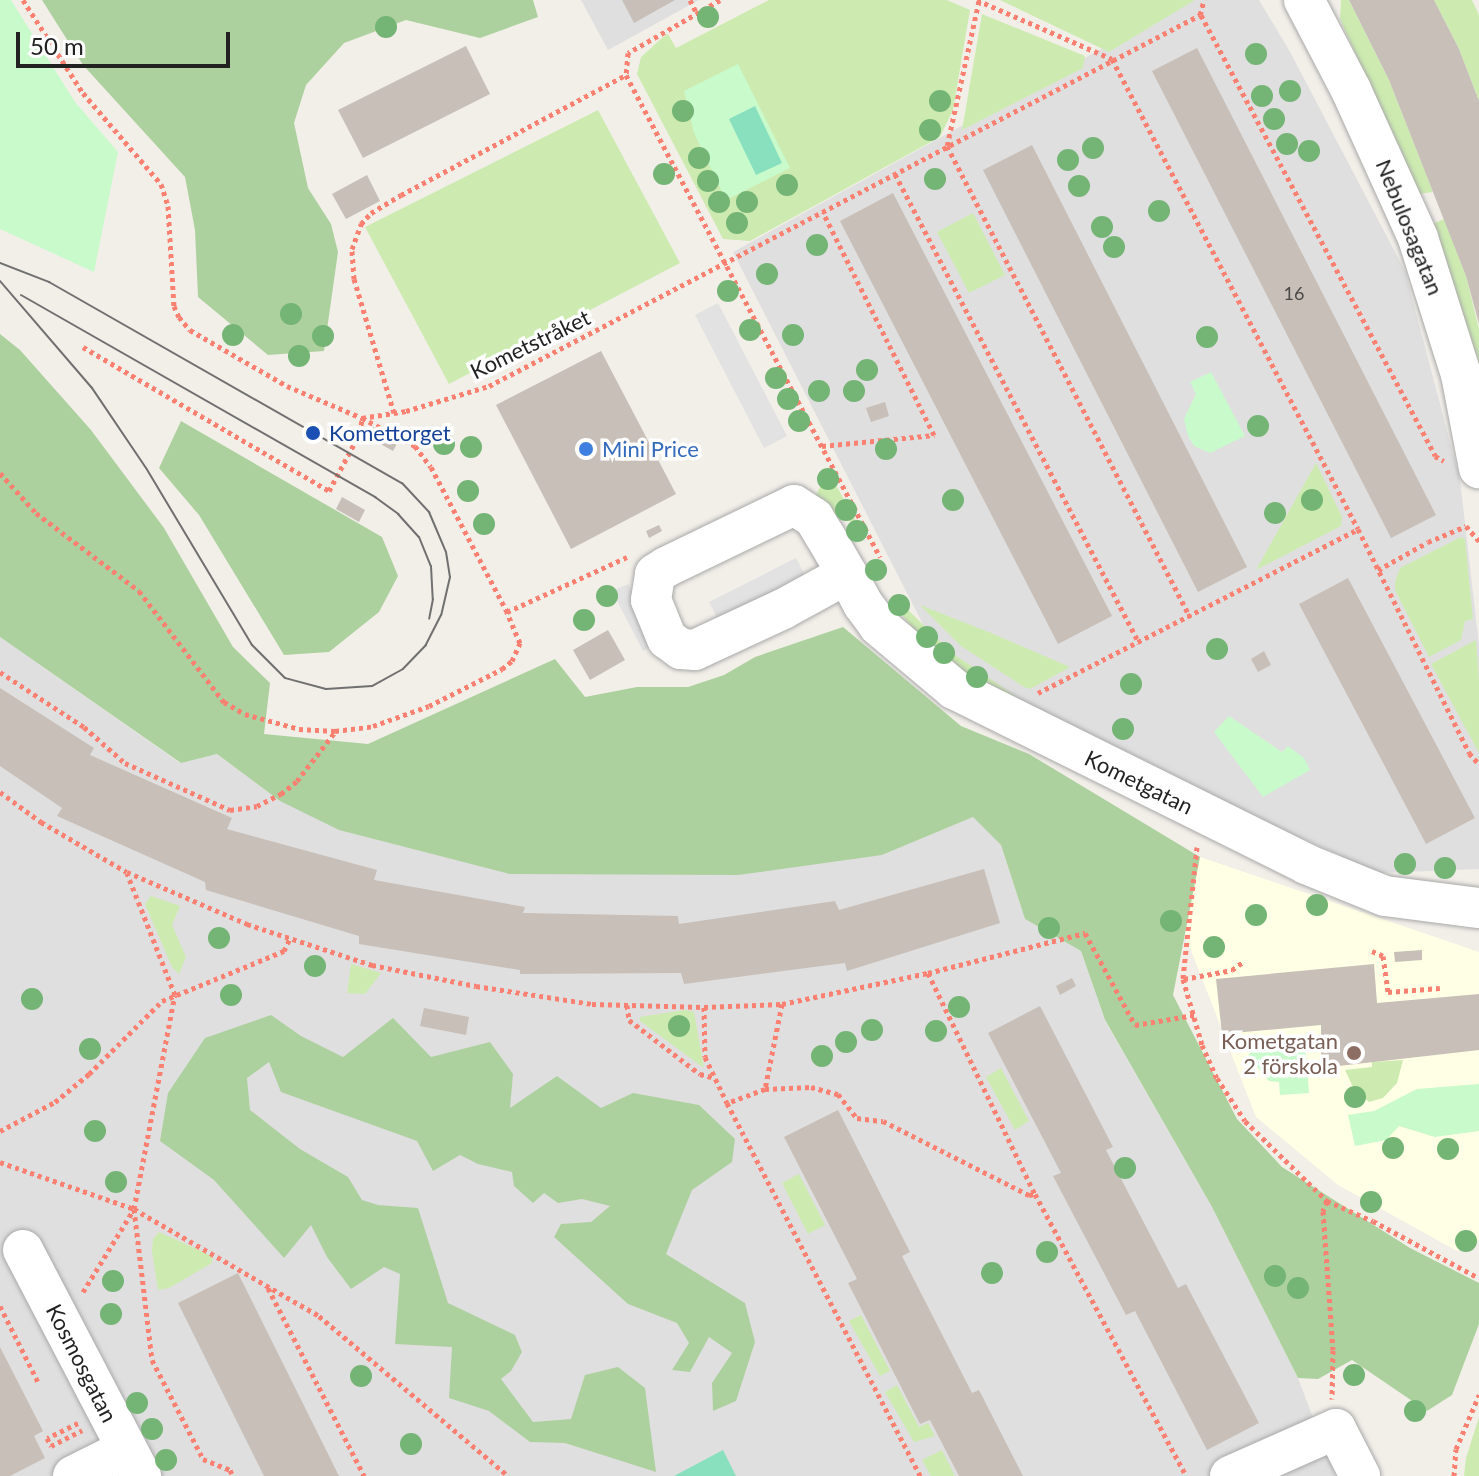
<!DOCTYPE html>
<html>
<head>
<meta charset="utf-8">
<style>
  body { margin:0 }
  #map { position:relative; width:1479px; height:1476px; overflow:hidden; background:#f2efe9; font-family:Lato,sans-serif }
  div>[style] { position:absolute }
  .residential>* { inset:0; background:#e0dfdf }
  .education>* { inset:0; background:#ffffe5 }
  .grass>* { inset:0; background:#cdebb0 }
  .forest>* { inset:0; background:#add19e }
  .park>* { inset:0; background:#c8facc }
  .pitch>* { inset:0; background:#88e0be }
  .parking>* { inset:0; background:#e2e2e2 }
  .building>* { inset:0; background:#c7bfb8 }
  .path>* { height:5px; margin-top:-2.5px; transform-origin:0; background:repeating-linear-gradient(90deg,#fa8072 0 4px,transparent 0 8px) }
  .roads { filter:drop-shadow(0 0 2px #a9a9a9) drop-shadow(0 0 2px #a9a9a9) }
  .minor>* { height:40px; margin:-20px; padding:0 20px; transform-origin:20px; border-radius:20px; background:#fff }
  .tram>* { height:2px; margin:-1px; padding:0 1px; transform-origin:1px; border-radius:1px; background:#707070 }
  .trees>* { width:22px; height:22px; margin:-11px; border-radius:50%; background:#74b475 }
  .dots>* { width:22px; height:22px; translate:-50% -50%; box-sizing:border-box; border:4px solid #fff; border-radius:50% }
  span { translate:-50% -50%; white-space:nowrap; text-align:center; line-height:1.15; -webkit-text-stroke:7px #fff; paint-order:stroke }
  .number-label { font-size:18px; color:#4b4948 }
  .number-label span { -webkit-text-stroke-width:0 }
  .street-label { font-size:22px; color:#222 }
  .transit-label { font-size:22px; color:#164399 }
  .left { translate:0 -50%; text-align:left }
  .shop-label { font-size:22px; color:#366cbe }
  .education-label { font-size:22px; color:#785e54 }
  .right { translate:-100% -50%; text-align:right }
  .scale { position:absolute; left:16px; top:32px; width:214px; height:36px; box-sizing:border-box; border:4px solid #222; border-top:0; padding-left:10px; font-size:24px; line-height:28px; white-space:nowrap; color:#222; -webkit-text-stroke:6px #fff; paint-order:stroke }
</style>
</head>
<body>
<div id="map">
  <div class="residential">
    <i style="clip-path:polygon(581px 0,699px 0,608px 50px)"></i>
    <i style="clip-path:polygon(1190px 0,1259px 0,1289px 50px,1405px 271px,1460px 480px,1479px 645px,1479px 869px,1379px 873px,1036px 718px,933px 644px,733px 252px)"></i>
    <i style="clip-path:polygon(0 637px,180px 763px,217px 754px,280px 801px,882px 855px,973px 817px,1001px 845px,1025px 919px,1081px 951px,1105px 1021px,1212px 1207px,1298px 1378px,1335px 1476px,0 1476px)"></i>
  </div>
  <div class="education">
    <i style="clip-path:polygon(1200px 857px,1479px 952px,1479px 1240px,1457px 1251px,1338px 1185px,1256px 1117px,1185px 935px)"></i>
  </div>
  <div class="grass">
    <i style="clip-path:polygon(769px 0,947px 0,970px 10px,953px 110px,940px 137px,750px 241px,723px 239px,637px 74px,641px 57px,663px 37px,668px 34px,676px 48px)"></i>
    <i style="clip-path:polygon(1000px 0,1195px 0,1109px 52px)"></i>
    <i style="clip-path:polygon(1341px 0,1349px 0,1389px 80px,1433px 192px,1418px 194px,1340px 19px)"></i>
    <i style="clip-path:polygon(1434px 0,1472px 0,1479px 15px,1479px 101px,1459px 49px)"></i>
    <i style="clip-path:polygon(982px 14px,1085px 56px,1083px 68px,962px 130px)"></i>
    <i style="clip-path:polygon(598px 110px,680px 263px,449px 384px,365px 227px)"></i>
    <i style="clip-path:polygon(973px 213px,1005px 275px,969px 293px,937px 232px)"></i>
    <i style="clip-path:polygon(1444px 219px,1466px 276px,1479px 329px,1479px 395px,1433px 224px)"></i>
    <i style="clip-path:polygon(1316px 463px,1342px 517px,1341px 526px,1256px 570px)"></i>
    <i style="clip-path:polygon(826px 474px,831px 476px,857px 523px,841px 519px,815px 497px)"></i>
    <i style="clip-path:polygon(1461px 537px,1465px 539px,1473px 619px,1465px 621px,1461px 640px,1429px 657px,1395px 590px,1395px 582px,1400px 568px)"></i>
    <i style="clip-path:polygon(900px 602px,952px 653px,1020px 699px,1016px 704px,968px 675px,923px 639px,891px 603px)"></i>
    <i style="clip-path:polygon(920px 605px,991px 633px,1070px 667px,1030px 689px,1024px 687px,961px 646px)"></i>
    <i style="clip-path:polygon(1476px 640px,1479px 682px,1479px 753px,1431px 664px)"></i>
    <i style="clip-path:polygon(151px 896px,180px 906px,172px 925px,186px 957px,179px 974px,172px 967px,145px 904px)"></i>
    <i style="clip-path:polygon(351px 964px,381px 973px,365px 994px,347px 993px)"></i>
    <i style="clip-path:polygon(685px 1010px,694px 1012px,704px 1068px,640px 1021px,640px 1017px)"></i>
    <i style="clip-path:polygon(1403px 1060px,1397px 1083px,1383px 1098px,1369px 1102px,1354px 1089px,1345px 1070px,1372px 1067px,1372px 1062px)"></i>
    <i style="clip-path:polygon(1001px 1068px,1029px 1121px,1015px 1130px,986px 1077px)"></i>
    <i style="clip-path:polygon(799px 1174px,825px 1225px,808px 1234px,782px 1183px)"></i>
    <i style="clip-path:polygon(159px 1232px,212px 1256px,212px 1263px,169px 1288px,158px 1290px,152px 1251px,153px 1239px)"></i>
    <i style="clip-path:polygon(861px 1315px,890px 1371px,880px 1376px,849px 1321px)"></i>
    <i style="clip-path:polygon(897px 1385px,919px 1427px,928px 1423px,935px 1436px,914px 1442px,885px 1392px)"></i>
    <i style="clip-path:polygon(1479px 1417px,1479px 1476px,1464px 1476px,1466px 1458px)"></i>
    <i style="clip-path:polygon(942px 1450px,955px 1476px,931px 1476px,922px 1460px)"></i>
  </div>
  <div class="forest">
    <i style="clip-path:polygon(42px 0,533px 0,538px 17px,480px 38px,406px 20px,344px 43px,306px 85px,294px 123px,308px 188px,331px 224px,338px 252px,324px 351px,268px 355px,198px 297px,195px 230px,185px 177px,83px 65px)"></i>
    <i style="clip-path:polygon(0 334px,20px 350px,91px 430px,164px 528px,233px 647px,270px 683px,264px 734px,368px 744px,555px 659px,585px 697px,637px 687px,688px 687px,724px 675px,755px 657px,843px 627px,961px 726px,1029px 754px,1200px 857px,1173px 995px,1237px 1119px,1282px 1167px,1410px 1248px,1479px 1283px,1479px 1324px,1452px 1395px,1427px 1411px,1352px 1360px,1318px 1379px,1298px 1378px,1212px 1207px,1105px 1020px,1081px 951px,1025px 919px,1001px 845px,973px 817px,882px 855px,738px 875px,510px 874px,339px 830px,280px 801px,217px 754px,181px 763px,0 637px)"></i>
    <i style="clip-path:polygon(181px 421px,382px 537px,398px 576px,379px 612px,329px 652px,284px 655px,199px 515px,159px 468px)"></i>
    <i style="clip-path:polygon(271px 1015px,301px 1036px,343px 1057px,393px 1018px,431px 1057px,490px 1042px,513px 1074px,510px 1108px,557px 1076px,601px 1108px,633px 1093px,699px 1105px,735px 1139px,732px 1162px,692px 1190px,666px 1254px,745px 1303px,755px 1342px,736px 1401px,713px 1411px,712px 1383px,732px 1353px,709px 1337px,690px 1372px,672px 1370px,689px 1343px,677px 1323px,628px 1304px,554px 1237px,561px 1224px,591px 1222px,610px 1206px,582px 1199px,558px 1203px,544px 1193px,533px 1203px,514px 1186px,512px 1172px,478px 1164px,460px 1155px,433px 1171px,417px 1141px,281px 1092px,269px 1062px,247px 1078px,250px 1110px,300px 1149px,348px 1177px,362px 1200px,378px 1205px,418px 1208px,448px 1303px,515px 1335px,522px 1352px,511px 1371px,501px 1379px,533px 1422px,571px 1419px,585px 1375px,618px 1367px,645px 1388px,656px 1472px,565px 1443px,530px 1442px,489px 1411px,449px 1398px,452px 1347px,395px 1344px,400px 1274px,384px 1267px,351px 1289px,327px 1257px,311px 1225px,284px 1258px,214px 1180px,160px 1141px,168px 1093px,205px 1038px)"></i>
  </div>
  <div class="park">
    <i style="clip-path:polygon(0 0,11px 0,75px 102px,118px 152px,94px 272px,0 229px)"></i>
    <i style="clip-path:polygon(738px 64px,790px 168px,726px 200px,694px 133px,684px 91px)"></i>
    <i style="clip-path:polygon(1211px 372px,1245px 436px,1210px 453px,1194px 446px,1188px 436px,1184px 419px,1196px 394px,1190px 382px)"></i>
    <i style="clip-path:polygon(1229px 716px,1282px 752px,1288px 746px,1304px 758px,1310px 770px,1263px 797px,1214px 732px)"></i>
    <i style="clip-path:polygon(1295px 1038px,1305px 1041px,1309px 1093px,1280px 1095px,1279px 1082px,1269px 1081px,1248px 1056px,1258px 1040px)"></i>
    <i style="clip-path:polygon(1479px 1084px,1479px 1131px,1435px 1137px,1399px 1126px,1386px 1140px,1355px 1146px,1348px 1115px,1374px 1111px,1417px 1089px)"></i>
  </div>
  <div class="pitch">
    <i style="clip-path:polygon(755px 106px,782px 163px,756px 175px,729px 119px)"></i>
    <i style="clip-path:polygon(723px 1450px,736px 1476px,674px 1476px)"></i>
  </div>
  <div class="parking">
    <i style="clip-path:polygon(718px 303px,787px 436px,764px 448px,695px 315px)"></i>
    <i style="clip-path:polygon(796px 558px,806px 577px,719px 621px,709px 602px)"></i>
    <i style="clip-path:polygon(628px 584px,658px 643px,643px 651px,612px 591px)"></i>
  </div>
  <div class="building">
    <i style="clip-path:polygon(622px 0,675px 0,634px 23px)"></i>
    <i style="clip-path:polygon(1349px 0,1434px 0,1459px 49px,1479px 101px,1479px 324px,1466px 276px,1389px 80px)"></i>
    <i style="clip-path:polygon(466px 46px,490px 94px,363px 158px,338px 110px)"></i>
    <i style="clip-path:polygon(1197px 48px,1436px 515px,1391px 538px,1152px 71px)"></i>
    <i style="clip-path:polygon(1032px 145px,1247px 567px,1198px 592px,983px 170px)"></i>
    <i style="clip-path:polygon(367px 175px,380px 201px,346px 219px,332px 194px)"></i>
    <i style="clip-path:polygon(893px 193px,1112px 616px,1058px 644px,840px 221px)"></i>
    <i style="clip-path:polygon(601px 351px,676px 494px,571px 549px,496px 405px)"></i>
    <i style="clip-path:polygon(885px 402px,889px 416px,871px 422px,866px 408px)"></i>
    <i style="clip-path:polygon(373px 427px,398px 442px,393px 451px,368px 437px)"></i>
    <i style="clip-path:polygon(342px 497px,365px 510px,359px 522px,336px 509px)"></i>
    <i style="clip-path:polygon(659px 525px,662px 531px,649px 538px,646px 531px)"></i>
    <i style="clip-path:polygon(1348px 578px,1475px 818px,1426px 844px,1299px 604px)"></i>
    <i style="clip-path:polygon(608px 630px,625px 660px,590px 680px,573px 650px)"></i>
    <i style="clip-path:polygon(1264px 651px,1271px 665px,1258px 672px,1251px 659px)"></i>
    <i style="clip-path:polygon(0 688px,94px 748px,90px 755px,232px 818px,227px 829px,377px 870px,374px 880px,525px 907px,523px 913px,678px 916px,679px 924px,835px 901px,839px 910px,984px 869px,1000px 923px,847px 971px,845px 963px,684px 984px,681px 973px,520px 974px,520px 970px,359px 944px,359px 936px,206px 890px,205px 882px,57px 816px,62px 808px,0 766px)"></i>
    <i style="clip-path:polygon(1422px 950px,1422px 960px,1395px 962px,1394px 952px)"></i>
    <i style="clip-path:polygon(1374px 964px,1377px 1003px,1479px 994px,1479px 1050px,1321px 1068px,1321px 1025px,1222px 1034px,1216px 979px)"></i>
    <i style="clip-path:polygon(1072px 978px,1076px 986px,1060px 995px,1056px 986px)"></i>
    <i style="clip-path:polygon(1040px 1006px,1113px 1147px,1106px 1150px,1178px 1288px,1186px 1284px,1259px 1423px,1207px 1450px,1135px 1311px,1126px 1315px,1053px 1176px,1061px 1173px,988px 1033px)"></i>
    <i style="clip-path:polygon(424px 1008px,469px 1017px,466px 1035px,420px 1026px)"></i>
    <i style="clip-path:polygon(838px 1110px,910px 1252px,902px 1256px,972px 1393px,979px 1390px,1023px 1476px,959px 1476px,930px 1420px,920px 1424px,848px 1283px,857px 1279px,784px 1137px)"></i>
    <i style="clip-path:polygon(238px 1273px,339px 1476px,264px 1476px,178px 1303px)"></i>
    <i style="clip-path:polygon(0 1347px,43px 1431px,34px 1436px,45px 1458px,10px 1476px,0 1476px)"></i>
  </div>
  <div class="path">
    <i style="left:23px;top:0;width:111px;rotate:57.2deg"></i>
    <i style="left:83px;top:93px;width:120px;rotate:49.4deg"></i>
    <i style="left:161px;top:184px;width:23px;rotate:72deg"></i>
    <i style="left:168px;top:206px;width:100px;rotate:86.6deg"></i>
    <i style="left:174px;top:306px;width:12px;rotate:66deg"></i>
    <i style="left:179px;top:317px;width:17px;rotate:50deg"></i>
    <i style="left:190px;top:330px;width:112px;rotate:30deg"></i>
    <i style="left:287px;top:386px;width:82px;rotate:23.1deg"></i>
    <i style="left:362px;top:418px;width:45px;rotate:-9deg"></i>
    <i style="left:406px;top:411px;width:87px;rotate:-16.8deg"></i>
    <i style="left:489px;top:386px;width:802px;rotate:-27.56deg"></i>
    <i style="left:1200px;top:15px;width:16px;rotate:-75deg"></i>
    <i style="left:690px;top:0;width:13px;rotate:63deg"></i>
    <i style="left:720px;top:0;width:106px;rotate:150.1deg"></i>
    <i style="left:628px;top:53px;width:22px;rotate:95deg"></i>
    <i style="left:626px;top:75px;width:545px;rotate:62.21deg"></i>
    <i style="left:977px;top:0;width:147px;rotate:23.6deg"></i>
    <i style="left:1112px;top:59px;width:530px;rotate:62.37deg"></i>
    <i style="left:1358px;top:529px;width:250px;rotate:63.6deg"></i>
    <i style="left:1469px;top:753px;width:15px;rotate:48deg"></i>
    <i style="left:979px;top:1px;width:148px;rotate:102.4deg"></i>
    <i style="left:947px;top:146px;width:530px;rotate:62.71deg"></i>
    <i style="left:1201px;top:15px;width:499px;rotate:62deg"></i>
    <i style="left:1435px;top:456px;width:10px;rotate:29deg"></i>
    <i style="left:895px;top:174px;width:529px;rotate:62.51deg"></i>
    <i style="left:83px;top:347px;width:285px;rotate:30.3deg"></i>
    <i style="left:329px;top:491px;width:66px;rotate:-61.9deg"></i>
    <i style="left:360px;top:433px;width:15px;rotate:-82deg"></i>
    <i style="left:362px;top:418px;width:60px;rotate:27.8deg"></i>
    <i style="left:415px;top:446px;width:26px;rotate:53deg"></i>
    <i style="left:431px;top:467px;width:164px;rotate:62.3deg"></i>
    <i style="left:394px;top:413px;width:140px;rotate:-106.6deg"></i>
    <i style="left:354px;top:279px;width:30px;rotate:-94deg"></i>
    <i style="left:352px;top:249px;width:27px;rotate:-70deg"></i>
    <i style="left:361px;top:224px;width:15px;rotate:-48deg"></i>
    <i style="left:371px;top:213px;width:35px;rotate:-31deg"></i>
    <i style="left:401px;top:195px;width:255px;rotate:-28.1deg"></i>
    <i style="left:822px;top:446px;width:113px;rotate:-5.6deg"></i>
    <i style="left:934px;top:435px;width:249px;rotate:-116.5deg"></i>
    <i style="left:0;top:473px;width:54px;rotate:48deg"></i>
    <i style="left:36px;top:513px;width:129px;rotate:37.1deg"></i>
    <i style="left:139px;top:591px;width:140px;rotate:52.6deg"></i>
    <i style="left:224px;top:702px;width:24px;rotate:30deg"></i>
    <i style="left:245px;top:714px;width:56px;rotate:15.5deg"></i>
    <i style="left:299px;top:729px;width:36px;rotate:3deg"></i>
    <i style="left:335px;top:731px;width:38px;rotate:-7deg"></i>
    <i style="left:373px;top:726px;width:59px;rotate:-19.7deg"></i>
    <i style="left:429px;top:706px;width:82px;rotate:-26.9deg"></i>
    <i style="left:502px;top:669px;width:13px;rotate:-39deg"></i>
    <i style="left:512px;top:661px;width:20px;rotate:-66deg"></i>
    <i style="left:520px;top:643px;width:34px;rotate:-113deg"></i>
    <i style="left:507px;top:612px;width:132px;rotate:-24.6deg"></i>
    <i style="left:1378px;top:570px;width:57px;rotate:-29.2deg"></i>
    <i style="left:1428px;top:542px;width:41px;rotate:-22.8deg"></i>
    <i style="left:1466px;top:526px;width:20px;rotate:49deg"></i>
    <i style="left:0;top:672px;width:100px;rotate:33.2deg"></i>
    <i style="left:84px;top:727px;width:55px;rotate:41.3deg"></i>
    <i style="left:125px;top:763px;width:115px;rotate:24.1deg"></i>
    <i style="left:230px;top:810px;width:27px;rotate:-8deg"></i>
    <i style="left:257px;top:806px;width:27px;rotate:-27deg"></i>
    <i style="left:281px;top:794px;width:21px;rotate:-39deg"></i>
    <i style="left:297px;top:781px;width:62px;rotate:-52.2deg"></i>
    <i style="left:1038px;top:693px;width:360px;rotate:-27.1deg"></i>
    <i style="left:0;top:792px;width:51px;rotate:36.2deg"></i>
    <i style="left:41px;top:822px;width:99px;rotate:30.2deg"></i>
    <i style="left:127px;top:872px;width:131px;rotate:23.4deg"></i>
    <i style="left:247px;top:924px;width:132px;rotate:18.2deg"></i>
    <i style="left:372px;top:965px;width:106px;rotate:11.4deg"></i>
    <i style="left:476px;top:986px;width:117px;rotate:8.8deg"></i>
    <i style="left:592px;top:1004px;width:112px;rotate:1.5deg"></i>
    <i style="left:704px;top:1007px;width:78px;rotate:-2.2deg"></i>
    <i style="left:782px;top:1004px;width:149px;rotate:-12deg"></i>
    <i style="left:928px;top:973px;width:162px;rotate:-14.3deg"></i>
    <i style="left:1085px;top:933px;width:105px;rotate:61.5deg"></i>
    <i style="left:1135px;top:1025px;width:60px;rotate:-9.6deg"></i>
    <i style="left:1197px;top:847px;width:133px;rotate:96.1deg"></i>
    <i style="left:1183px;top:979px;width:69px;rotate:73.9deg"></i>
    <i style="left:1202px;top:1045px;width:36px;rotate:66deg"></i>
    <i style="left:1217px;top:1078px;width:51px;rotate:56.9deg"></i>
    <i style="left:1245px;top:1121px;width:115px;rotate:44.3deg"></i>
    <i style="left:1327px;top:1201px;width:50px;rotate:23.5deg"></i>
    <i style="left:1373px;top:1221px;width:120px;rotate:28.3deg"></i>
    <i style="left:1372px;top:951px;width:12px;rotate:24deg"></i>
    <i style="left:1383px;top:956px;width:36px;rotate:82deg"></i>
    <i style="left:1388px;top:992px;width:52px;rotate:-4.4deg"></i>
    <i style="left:928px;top:973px;width:246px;rotate:64.2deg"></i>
    <i style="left:1035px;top:1194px;width:320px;rotate:61.8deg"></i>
    <i style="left:1184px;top:979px;width:49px;rotate:-10.6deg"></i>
    <i style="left:1232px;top:970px;width:14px;rotate:-36deg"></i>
    <i style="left:782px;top:1004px;width:87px;rotate:101.3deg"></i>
    <i style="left:765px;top:1089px;width:40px;rotate:159.8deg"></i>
    <i style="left:727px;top:1103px;width:420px;rotate:62.6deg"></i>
    <i style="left:627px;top:1005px;width:15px;rotate:82deg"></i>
    <i style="left:629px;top:1020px;width:89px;rotate:37.3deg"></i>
    <i style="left:700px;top:1074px;width:16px;rotate:15deg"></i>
    <i style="left:704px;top:1007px;width:50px;rotate:88.9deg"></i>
    <i style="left:705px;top:1057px;width:51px;rotate:64.4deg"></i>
    <i style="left:765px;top:1089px;width:46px;rotate:-2.5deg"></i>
    <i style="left:811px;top:1087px;width:28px;rotate:15deg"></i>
    <i style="left:838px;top:1094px;width:31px;rotate:52deg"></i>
    <i style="left:857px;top:1118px;width:26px;rotate:7deg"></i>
    <i style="left:883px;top:1121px;width:164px;rotate:26.9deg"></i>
    <i style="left:1029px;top:1195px;width:6px;rotate:-9deg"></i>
    <i style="left:0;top:1131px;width:62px;rotate:-27.8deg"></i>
    <i style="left:55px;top:1102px;width:44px;rotate:-39.5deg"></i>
    <i style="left:89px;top:1074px;width:103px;rotate:-45deg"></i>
    <i style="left:162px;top:1001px;width:132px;rotate:-22.3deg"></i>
    <i style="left:284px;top:951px;width:14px;rotate:-65deg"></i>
    <i style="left:0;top:1162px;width:142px;rotate:19.3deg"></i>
    <i style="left:134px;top:1209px;width:214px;rotate:30deg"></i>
    <i style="left:319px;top:1316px;width:248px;rotate:40.2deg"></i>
    <i style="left:1327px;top:1201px;width:11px;rotate:112deg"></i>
    <i style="left:1323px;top:1211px;width:139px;rotate:85.9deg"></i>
    <i style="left:1333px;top:1350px;width:49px;rotate:91.2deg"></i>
    <i style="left:134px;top:1209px;width:152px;rotate:83.2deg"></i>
    <i style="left:152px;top:1360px;width:111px;rotate:62.7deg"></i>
    <i style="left:203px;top:1459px;width:29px;rotate:22deg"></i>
    <i style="left:230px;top:1470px;width:7px;rotate:63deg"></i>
    <i style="left:268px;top:1288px;width:211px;rotate:62.9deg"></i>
    <i style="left:83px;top:1292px;width:97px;rotate:-58.4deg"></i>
    <i style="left:134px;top:1209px;width:218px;rotate:-79.2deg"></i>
    <i style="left:175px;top:995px;width:131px;rotate:-111.5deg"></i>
    <i style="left:0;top:1306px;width:85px;rotate:63.4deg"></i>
    <i style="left:78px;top:1423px;width:34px;rotate:154deg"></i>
    <i style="left:47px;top:1438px;width:9px;rotate:63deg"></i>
    <i style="left:51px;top:1446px;width:35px;rotate:-27deg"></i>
    <i style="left:1454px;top:1476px;width:27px;rotate:-86deg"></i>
    <i style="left:1456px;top:1449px;width:59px;rotate:-66.9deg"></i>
  </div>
  <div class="roads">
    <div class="minor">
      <i style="left:1304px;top:0;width:102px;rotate:62.4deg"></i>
      <i style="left:1351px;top:90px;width:162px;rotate:65.6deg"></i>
      <i style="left:1418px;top:238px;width:143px;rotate:72.5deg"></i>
      <i style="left:1461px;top:374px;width:96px;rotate:79.2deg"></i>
      <i style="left:847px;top:574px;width:73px;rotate:151.3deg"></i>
      <i style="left:783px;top:609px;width:97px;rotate:155deg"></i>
      <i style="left:695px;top:650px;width:14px;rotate:-176deg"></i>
      <i style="left:681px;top:649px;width:17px;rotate:-144deg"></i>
      <i style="left:667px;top:639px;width:42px;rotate:-112.3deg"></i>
      <i style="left:651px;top:600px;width:26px;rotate:-81deg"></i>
      <i style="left:655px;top:574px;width:13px;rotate:-32deg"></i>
      <i style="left:666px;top:567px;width:142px;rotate:-25.8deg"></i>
      <i style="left:794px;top:505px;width:24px;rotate:33deg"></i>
      <i style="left:814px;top:518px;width:21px;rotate:59deg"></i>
      <i style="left:825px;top:536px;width:44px;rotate:59.9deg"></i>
      <i style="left:847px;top:574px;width:34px;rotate:62deg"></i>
      <i style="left:863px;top:604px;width:27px;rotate:54deg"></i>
      <i style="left:879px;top:626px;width:98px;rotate:40deg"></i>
      <i style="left:954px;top:689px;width:393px;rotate:26.4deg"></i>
      <i style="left:1306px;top:864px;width:85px;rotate:22.1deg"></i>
      <i style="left:1385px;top:896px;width:95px;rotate:7.3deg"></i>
      <i style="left:23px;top:1250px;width:255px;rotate:62.4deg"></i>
      <i style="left:73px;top:1476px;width:60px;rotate:-26.6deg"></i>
      <i style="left:1230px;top:1476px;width:116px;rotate:-23.9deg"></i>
      <i style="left:1336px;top:1429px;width:53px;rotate:62.9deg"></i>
    </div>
  </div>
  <div class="tram">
    <i style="left:0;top:263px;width:53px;rotate:21.2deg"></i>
    <i style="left:49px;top:282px;width:406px;rotate:29.7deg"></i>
    <i style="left:402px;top:483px;width:40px;rotate:47deg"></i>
    <i style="left:429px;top:512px;width:43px;rotate:67deg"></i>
    <i style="left:446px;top:552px;width:25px;rotate:81deg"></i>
    <i style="left:450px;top:577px;width:39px;rotate:103deg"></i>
    <i style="left:441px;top:615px;width:34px;rotate:117deg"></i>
    <i style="left:426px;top:645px;width:33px;rotate:134deg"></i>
    <i style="left:403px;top:669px;width:35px;rotate:151deg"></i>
    <i style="left:372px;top:686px;width:46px;rotate:176.3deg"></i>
    <i style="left:326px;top:689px;width:42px;rotate:-165deg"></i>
    <i style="left:285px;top:678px;width:47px;rotate:-135deg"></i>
    <i style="left:252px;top:645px;width:206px;rotate:-120.9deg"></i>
    <i style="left:146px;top:468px;width:97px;rotate:-124deg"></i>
    <i style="left:92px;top:388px;width:141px;rotate:-130.7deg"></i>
    <i style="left:21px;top:295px;width:408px;rotate:29.7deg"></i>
    <i style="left:375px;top:497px;width:29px;rotate:36deg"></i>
    <i style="left:398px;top:514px;width:31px;rotate:48deg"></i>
    <i style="left:419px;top:537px;width:31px;rotate:68deg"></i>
    <i style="left:431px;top:566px;width:33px;rotate:87deg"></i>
    <i style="left:433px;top:599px;width:20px;rotate:101deg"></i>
  </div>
  <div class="trees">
    <i style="left:708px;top:17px"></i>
    <i style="left:386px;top:27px"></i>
    <i style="left:1256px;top:54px"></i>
    <i style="left:1290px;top:91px"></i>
    <i style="left:1262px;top:96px"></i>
    <i style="left:940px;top:101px"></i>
    <i style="left:683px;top:111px"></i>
    <i style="left:1274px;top:119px"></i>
    <i style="left:930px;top:130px"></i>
    <i style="left:1287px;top:144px"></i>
    <i style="left:1093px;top:148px"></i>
    <i style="left:1309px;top:151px"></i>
    <i style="left:699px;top:158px"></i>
    <i style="left:1068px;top:160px"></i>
    <i style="left:664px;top:174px"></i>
    <i style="left:935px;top:179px"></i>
    <i style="left:708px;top:181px"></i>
    <i style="left:787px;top:185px"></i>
    <i style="left:1079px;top:186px"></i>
    <i style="left:719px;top:202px"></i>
    <i style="left:747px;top:202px"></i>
    <i style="left:1159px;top:211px"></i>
    <i style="left:737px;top:223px"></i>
    <i style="left:1102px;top:227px"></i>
    <i style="left:817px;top:245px"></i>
    <i style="left:1114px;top:247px"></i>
    <i style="left:767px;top:274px"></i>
    <i style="left:728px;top:291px"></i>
    <i style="left:291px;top:314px"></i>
    <i style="left:750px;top:330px"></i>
    <i style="left:233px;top:335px"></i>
    <i style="left:793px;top:335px"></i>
    <i style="left:323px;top:336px"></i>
    <i style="left:1207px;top:337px"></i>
    <i style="left:299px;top:356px"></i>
    <i style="left:867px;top:370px"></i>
    <i style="left:776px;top:378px"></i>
    <i style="left:819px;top:391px"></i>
    <i style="left:854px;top:391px"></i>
    <i style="left:788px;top:399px"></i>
    <i style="left:799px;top:421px"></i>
    <i style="left:1258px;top:426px"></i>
    <i style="left:444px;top:444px"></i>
    <i style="left:471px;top:447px"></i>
    <i style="left:886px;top:449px"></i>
    <i style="left:828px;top:479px"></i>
    <i style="left:468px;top:491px"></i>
    <i style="left:953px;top:500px"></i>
    <i style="left:1312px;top:500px"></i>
    <i style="left:846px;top:510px"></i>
    <i style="left:1275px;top:513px"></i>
    <i style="left:484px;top:524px"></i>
    <i style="left:857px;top:531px"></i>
    <i style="left:876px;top:570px"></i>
    <i style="left:607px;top:596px"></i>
    <i style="left:899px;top:605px"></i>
    <i style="left:584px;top:620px"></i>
    <i style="left:927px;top:637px"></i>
    <i style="left:1217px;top:649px"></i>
    <i style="left:944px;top:653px"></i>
    <i style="left:977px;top:677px"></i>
    <i style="left:1131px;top:684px"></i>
    <i style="left:1123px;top:729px"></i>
    <i style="left:1405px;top:864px"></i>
    <i style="left:1445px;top:868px"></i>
    <i style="left:1317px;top:905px"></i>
    <i style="left:1256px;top:915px"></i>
    <i style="left:1171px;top:921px"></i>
    <i style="left:1049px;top:928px"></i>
    <i style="left:219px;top:938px"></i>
    <i style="left:1214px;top:947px"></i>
    <i style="left:315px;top:966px"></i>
    <i style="left:231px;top:995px"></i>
    <i style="left:32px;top:999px"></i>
    <i style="left:959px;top:1007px"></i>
    <i style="left:679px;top:1026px"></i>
    <i style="left:872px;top:1030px"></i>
    <i style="left:936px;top:1031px"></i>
    <i style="left:846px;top:1042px"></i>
    <i style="left:90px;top:1049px"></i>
    <i style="left:822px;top:1056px"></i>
    <i style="left:1355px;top:1097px"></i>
    <i style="left:95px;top:1131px"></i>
    <i style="left:1393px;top:1148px"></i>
    <i style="left:1448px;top:1149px"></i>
    <i style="left:1125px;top:1168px"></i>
    <i style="left:116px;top:1182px"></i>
    <i style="left:1371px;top:1202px"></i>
    <i style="left:1466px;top:1241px"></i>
    <i style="left:1047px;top:1252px"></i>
    <i style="left:992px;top:1273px"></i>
    <i style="left:1275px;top:1276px"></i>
    <i style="left:113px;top:1281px"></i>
    <i style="left:1298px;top:1288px"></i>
    <i style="left:111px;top:1314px"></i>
    <i style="left:1354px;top:1375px"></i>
    <i style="left:361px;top:1376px"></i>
    <i style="left:137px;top:1403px"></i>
    <i style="left:1415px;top:1411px"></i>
    <i style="left:152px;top:1429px"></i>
    <i style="left:411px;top:1444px"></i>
    <i style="left:166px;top:1460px"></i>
  </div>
  <div class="dots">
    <i style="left:313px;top:433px;background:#1a4fb4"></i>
    <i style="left:586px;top:449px;background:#3f7fe0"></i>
    <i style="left:1354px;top:1053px;background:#8d6e63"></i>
  </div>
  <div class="number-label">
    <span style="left:1294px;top:293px">16</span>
  </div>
  <div class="street-label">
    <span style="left:1410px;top:227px;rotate:68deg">Nebulosagatan</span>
    <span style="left:530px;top:344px;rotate:-26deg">Kometstråket</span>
    <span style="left:1139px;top:782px;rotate:26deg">Kometgatan</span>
    <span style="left:82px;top:1363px;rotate:63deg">Kosmosgatan</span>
  </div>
  <div class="transit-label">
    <span class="left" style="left:329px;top:433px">Komettorget</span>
  </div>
  <div class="shop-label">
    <span class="left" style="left:602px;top:449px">Mini Price</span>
  </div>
  <div class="education-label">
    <span class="right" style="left:1338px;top:1053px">Kometgatan<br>2 förskola</span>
  </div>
  <div class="scale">50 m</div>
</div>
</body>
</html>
